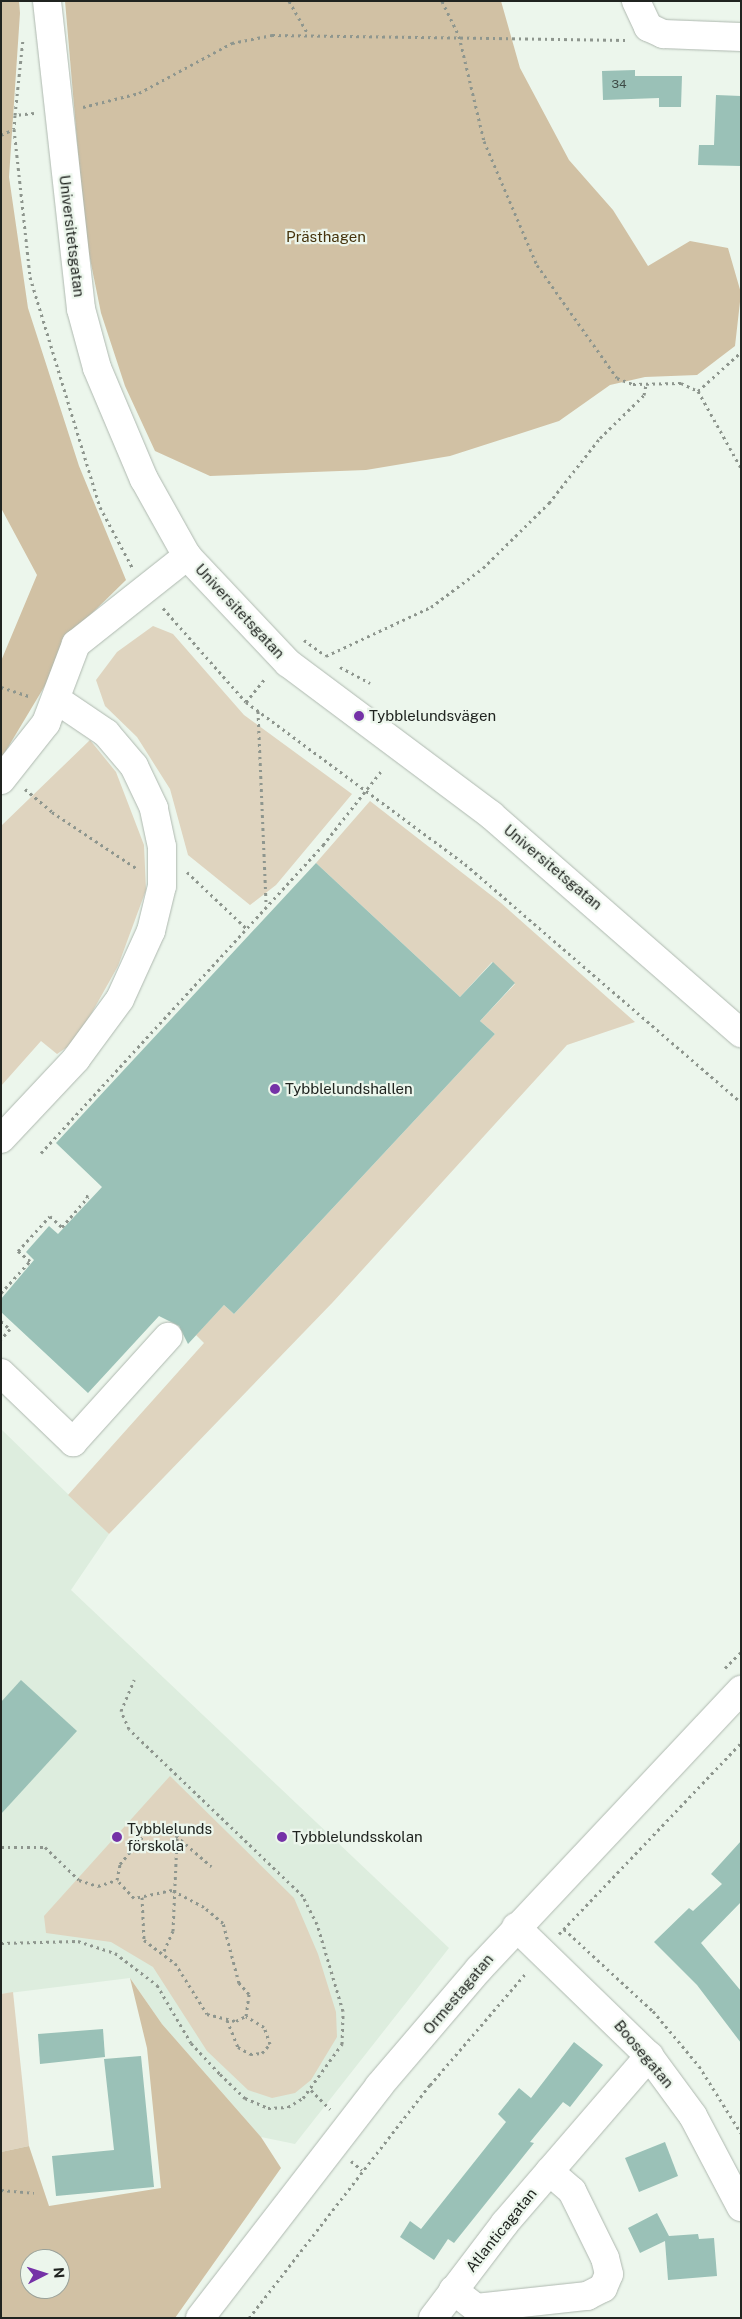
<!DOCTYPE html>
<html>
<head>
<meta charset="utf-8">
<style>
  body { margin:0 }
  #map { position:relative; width:742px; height:2319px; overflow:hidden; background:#ecf6ec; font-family:"Public Sans",sans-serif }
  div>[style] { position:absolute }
  .built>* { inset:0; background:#ddedde }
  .green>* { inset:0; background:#dfd4bf }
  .forest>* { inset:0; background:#d1c1a4 }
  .building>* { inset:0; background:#9ac1b7 }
  .path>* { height:3px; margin-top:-1.5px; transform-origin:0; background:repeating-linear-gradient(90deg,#8e968e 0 2.5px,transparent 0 6.5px) }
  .roads { filter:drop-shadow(0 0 1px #aeb8af) drop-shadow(0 0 1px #aeb8af) }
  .minor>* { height:28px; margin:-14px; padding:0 14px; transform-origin:14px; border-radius:14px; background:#fff }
  .dots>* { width:14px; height:14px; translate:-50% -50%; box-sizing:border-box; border:2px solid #ecf6ec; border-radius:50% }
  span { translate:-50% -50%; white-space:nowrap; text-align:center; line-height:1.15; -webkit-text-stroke:4.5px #ecf6ec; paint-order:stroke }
  .number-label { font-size:12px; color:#3e4b46 }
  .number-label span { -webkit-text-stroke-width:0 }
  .street-label { font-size:15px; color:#202420 }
  .park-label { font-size:15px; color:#45330c }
  .poi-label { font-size:15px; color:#202420 }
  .left { translate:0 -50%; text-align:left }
  .frame { position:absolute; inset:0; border:2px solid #202420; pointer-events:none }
  .north { position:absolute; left:20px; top:2249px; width:50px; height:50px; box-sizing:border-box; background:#ecf6ec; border:1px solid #9aa29a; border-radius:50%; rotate:85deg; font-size:14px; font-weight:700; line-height:20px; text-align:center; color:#202420 }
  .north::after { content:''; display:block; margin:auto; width:18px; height:22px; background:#7532a7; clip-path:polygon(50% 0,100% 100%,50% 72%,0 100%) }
</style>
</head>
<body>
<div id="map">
  <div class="built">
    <i style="clip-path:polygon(1px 1429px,109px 1534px,71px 1590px,449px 1948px,295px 2144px,261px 2137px,162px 2024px,130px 1978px,1px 1994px)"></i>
  </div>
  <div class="green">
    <i style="clip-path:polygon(153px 626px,173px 634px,244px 715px,352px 794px,276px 885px,250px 905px,188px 855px,170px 789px,137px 737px,105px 706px,96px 680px,117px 652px)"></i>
    <i style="clip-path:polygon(90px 740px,116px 772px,144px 845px,146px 890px,118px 966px,76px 1041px,57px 1054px,41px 1041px,1px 1086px,1px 826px)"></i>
    <i style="clip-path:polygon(370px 801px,501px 903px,635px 1022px,567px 1045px,333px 1302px,109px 1534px,68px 1495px,204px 1343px,196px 1335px,224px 1305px,234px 1314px,495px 1034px,480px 1021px,515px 984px,492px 962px,460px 997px,316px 863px)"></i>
    <i style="clip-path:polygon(170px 1776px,294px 1898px,318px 1954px,336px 2012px,337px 2037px,311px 2080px,295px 2093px,272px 2098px,248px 2090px,207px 2051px,153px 1967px,111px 1942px,46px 1933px,44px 1916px)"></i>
    <i style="clip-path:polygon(13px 1992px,29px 2146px,1px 2152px,1px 1994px)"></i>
  </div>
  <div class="forest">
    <i style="clip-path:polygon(1px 1px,19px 1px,20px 13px,9px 177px,28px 308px,79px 466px,126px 580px,83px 622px,1px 759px,1px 661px,37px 575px,1px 508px)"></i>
    <i style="clip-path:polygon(65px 1px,501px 1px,520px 68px,569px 160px,613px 210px,648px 266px,690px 241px,728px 248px,741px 293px,735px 346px,697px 375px,645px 377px,610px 385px,559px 421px,450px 456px,366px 470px,210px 476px,155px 451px,125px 386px,101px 313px,85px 234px)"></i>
    <i style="clip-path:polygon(evenodd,130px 1978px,162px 2024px,261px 2137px,281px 2168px,175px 2318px,1px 2318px,1px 2152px,29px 2146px,49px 2206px,161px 2188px,147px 2048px,130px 1978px,30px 2259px,60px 2259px,60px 2289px,30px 2289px,30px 2259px)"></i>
  </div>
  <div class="building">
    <i style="clip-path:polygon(635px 70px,635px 76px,682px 76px,681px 107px,659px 107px,659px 98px,603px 100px,602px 71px)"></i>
    <i style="clip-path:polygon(716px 95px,741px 96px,741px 166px,698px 165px,699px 145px,714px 145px)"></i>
    <i style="clip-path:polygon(316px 863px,460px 997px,493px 962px,515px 983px,480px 1021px,495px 1034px,234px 1314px,224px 1305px,188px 1344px,179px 1326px,159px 1316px,88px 1393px,1px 1312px,1px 1299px,34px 1260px,26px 1252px,49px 1226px,58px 1234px,102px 1187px,56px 1143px)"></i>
    <i style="clip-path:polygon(21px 1680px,77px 1731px,1px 1814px,1px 1702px)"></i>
    <i style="clip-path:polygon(741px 1841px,741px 1902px,701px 1943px,741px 1991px,741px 2043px,697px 1985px,654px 1942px,689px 1908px,693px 1911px,722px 1884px,711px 1874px)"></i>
    <i style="clip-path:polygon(103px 2029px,105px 2057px,40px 2064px,38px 2034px)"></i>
    <i style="clip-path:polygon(574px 2042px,603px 2065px,570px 2107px,563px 2102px,530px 2142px,534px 2143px,454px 2243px,448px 2239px,434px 2260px,400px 2237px,410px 2221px,421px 2229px,506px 2122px,498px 2114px,519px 2088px,531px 2098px)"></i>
    <i style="clip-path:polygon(141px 2056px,154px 2187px,56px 2196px,52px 2156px,114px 2150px,104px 2059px)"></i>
    <i style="clip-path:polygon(665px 2142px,678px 2176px,639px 2192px,625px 2158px)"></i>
    <i style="clip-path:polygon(657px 2213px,669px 2236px,698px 2234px,699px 2239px,714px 2238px,717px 2276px,668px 2280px,665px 2241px,640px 2253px,628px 2228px)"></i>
  </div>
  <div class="path">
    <i style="left:289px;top:1px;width:38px;rotate:60deg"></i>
    <i style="left:442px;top:1px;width:39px;rotate:64deg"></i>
    <i style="left:459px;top:36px;width:108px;rotate:76.6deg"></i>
    <i style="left:484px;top:141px;width:135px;rotate:66.9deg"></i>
    <i style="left:537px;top:265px;width:138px;rotate:54.7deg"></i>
    <i style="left:617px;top:378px;width:17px;rotate:21deg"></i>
    <i style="left:633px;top:384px;width:48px;rotate:-1.2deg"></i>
    <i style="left:681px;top:383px;width:19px;rotate:25deg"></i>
    <i style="left:698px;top:391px;width:88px;rotate:60.8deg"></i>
    <i style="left:83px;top:107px;width:58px;rotate:-14deg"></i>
    <i style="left:139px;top:93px;width:106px;rotate:-28.3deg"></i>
    <i style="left:232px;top:43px;width:41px;rotate:-11.3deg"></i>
    <i style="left:272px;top:35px;width:354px;rotate:0.8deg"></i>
    <i style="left:34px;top:113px;width:19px;rotate:174deg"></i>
    <i style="left:15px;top:115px;width:14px;rotate:94deg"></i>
    <i style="left:14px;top:129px;width:149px;rotate:83.8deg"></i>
    <i style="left:30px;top:277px;width:240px;rotate:73.1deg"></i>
    <i style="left:100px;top:507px;width:68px;rotate:61.9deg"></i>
    <i style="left:15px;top:115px;width:76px;rotate:-84deg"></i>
    <i style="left:1px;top:135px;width:14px;rotate:-25deg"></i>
    <i style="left:698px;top:391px;width:58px;rotate:-42.2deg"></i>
    <i style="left:163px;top:608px;width:125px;rotate:48.6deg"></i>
    <i style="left:246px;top:702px;width:272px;rotate:36.5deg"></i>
    <i style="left:465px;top:864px;width:364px;rotate:40.8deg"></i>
    <i style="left:304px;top:640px;width:27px;rotate:36deg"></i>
    <i style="left:326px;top:656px;width:116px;rotate:-25deg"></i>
    <i style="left:431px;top:607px;width:65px;rotate:-36.9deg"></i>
    <i style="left:483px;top:568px;width:93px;rotate:-44.6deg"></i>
    <i style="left:549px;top:503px;width:83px;rotate:-51.9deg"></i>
    <i style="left:600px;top:438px;width:62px;rotate:-44.3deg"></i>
    <i style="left:644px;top:395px;width:10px;rotate:-79deg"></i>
    <i style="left:340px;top:667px;width:34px;rotate:28deg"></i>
    <i style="left:1px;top:687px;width:29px;rotate:18deg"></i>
    <i style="left:246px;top:702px;width:32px;rotate:-51deg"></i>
    <i style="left:258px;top:711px;width:194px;rotate:87.6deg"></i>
    <i style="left:25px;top:789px;width:35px;rotate:40deg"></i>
    <i style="left:52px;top:812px;width:101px;rotate:33.7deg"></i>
    <i style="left:187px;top:872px;width:83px;rotate:43.5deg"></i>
    <i style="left:41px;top:1153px;width:418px;rotate:-47.5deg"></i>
    <i style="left:323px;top:845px;width:95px;rotate:-51.8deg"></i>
    <i style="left:1px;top:1293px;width:43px;rotate:-47.8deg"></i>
    <i style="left:30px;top:1261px;width:16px;rotate:-140deg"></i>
    <i style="left:18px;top:1251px;width:47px;rotate:-47.6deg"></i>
    <i style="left:50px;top:1216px;width:16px;rotate:43deg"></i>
    <i style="left:62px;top:1227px;width:40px;rotate:-49deg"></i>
    <i style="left:88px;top:1197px;width:6px;rotate:-141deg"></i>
    <i style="left:1px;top:1321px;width:12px;rotate:42deg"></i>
    <i style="left:10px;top:1329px;width:13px;rotate:132deg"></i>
    <i style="left:725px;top:1668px;width:23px;rotate:-45deg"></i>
    <i style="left:1px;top:1847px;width:44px"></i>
    <i style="left:45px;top:1847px;width:47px;rotate:44.1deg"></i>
    <i style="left:79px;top:1880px;width:20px;rotate:18deg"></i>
    <i style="left:98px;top:1886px;width:20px;rotate:-18deg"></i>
    <i style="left:142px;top:1897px;width:43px;rotate:87.3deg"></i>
    <i style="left:144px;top:1940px;width:39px;rotate:37deg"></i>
    <i style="left:175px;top:1963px;width:60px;rotate:57.9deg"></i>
    <i style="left:207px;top:2014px;width:30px;rotate:14deg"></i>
    <i style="left:236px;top:2021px;width:11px;rotate:-27deg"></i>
    <i style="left:246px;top:2016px;width:22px;rotate:-82deg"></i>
    <i style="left:249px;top:1994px;width:15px;rotate:-132deg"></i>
    <i style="left:239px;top:1983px;width:62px;rotate:-104.9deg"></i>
    <i style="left:223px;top:1923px;width:25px;rotate:-140deg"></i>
    <i style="left:204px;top:1907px;width:36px;rotate:-152deg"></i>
    <i style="left:172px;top:1890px;width:39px;rotate:168deg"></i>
    <i style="left:134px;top:1898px;width:25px;rotate:-133deg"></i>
    <i style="left:117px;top:1880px;width:16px;rotate:-79deg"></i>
    <i style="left:120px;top:1864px;width:47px;rotate:-50.2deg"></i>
    <i style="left:150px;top:1828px;width:16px;rotate:-4deg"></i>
    <i style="left:166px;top:1827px;width:60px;rotate:40.9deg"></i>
    <i style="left:564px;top:1929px;width:121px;rotate:42.7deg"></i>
    <i style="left:653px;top:2011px;width:72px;rotate:50.1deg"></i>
    <i style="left:699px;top:2066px;width:79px;rotate:57.9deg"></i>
    <i style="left:559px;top:1934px;width:264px;rotate:-46.4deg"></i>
    <i style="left:1px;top:1943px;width:77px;rotate:-1.5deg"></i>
    <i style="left:78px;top:1941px;width:39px;rotate:18deg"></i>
    <i style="left:115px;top:1953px;width:53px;rotate:37.3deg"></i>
    <i style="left:157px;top:1985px;width:67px;rotate:59.6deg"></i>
    <i style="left:191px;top:2043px;width:42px;rotate:46.9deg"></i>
    <i style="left:220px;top:2074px;width:35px;rotate:44deg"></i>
    <i style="left:245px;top:2098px;width:25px;rotate:23deg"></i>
    <i style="left:268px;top:2108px;width:20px;rotate:-3deg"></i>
    <i style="left:288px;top:2107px;width:17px;rotate:-31deg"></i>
    <i style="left:303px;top:2098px;width:67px;rotate:-54.2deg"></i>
    <i style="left:342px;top:2044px;width:33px;rotate:-88deg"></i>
    <i style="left:343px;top:2011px;width:91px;rotate:-106.6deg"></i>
    <i style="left:317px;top:1924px;width:31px;rotate:-117deg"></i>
    <i style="left:303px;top:1896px;width:241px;rotate:-136.2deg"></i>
    <i style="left:129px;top:1729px;width:20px;rotate:-114deg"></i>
    <i style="left:121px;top:1711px;width:34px;rotate:-67deg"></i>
    <i style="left:164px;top:1951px;width:22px;rotate:-66deg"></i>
    <i style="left:173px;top:1931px;width:93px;rotate:-87.5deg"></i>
    <i style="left:227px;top:2020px;width:29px;rotate:68deg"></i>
    <i style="left:238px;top:2047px;width:14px;rotate:30deg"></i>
    <i style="left:250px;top:2054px;width:12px;rotate:-5deg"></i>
    <i style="left:262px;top:2053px;width:12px;rotate:-48deg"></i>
    <i style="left:270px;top:2044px;width:18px;rotate:-109deg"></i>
    <i style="left:264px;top:2027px;width:21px;rotate:-149deg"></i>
    <i style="left:311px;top:2090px;width:27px;rotate:45deg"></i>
    <i style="left:351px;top:2161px;width:14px;rotate:39deg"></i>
    <i style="left:1px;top:2190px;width:33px;rotate:5deg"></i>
    <i style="left:249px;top:2318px;width:295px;rotate:-52.2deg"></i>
    <i style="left:430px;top:2085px;width:149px;rotate:-49.4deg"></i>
  </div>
  <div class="roads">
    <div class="minor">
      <i style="left:47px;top:1px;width:310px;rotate:83.7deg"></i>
      <i style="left:81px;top:309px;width:61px;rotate:74.8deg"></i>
      <i style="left:97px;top:368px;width:121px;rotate:67.1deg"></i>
      <i style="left:144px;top:479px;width:88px;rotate:60.8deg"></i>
      <i style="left:187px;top:556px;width:147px;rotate:46.7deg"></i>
      <i style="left:288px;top:663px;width:254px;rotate:36.8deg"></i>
      <i style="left:491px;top:815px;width:332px;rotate:41.1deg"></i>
      <i style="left:636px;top:1px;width:29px;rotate:65deg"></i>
      <i style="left:648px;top:27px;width:17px;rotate:25deg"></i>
      <i style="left:663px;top:34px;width:78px;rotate:2.2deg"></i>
      <i style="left:1px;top:780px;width:73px;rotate:-51.7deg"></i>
      <i style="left:46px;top:723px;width:85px;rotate:-69.2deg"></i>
      <i style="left:76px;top:644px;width:142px;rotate:-38.4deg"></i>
      <i style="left:1px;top:1139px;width:110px;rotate:-46.8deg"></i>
      <i style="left:76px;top:1059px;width:74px;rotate:-53.7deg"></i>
      <i style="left:120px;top:999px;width:75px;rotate:-65.5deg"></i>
      <i style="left:151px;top:931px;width:46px;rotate:-76.3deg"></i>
      <i style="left:162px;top:886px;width:39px;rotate:-90deg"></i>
      <i style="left:162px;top:847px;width:40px;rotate:-102deg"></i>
      <i style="left:154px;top:808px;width:47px;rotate:-115.5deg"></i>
      <i style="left:134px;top:766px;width:43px;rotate:-130.3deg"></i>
      <i style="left:106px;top:733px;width:59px;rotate:-146deg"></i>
      <i style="left:1px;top:1373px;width:100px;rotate:43.8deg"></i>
      <i style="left:73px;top:1442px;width:142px;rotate:-47.9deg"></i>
      <i style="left:516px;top:1927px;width:185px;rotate:44.1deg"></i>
      <i style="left:649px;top:2056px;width:74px;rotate:53.7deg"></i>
      <i style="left:693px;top:2116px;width:103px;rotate:62.2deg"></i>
      <i style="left:453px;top:2290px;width:29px;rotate:38deg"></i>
      <i style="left:476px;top:2308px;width:112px;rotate:-6.2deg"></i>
      <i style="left:587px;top:2296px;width:18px;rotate:-27deg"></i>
      <i style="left:603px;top:2288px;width:15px;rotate:-67deg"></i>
      <i style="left:609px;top:2274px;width:16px;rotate:-104deg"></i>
      <i style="left:605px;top:2258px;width:75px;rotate:-116.2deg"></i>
      <i style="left:572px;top:2191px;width:30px;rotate:-139deg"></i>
      <i style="left:200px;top:2318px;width:293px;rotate:-52.3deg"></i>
      <i style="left:379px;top:2086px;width:154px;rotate:-49.5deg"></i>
      <i style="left:479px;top:1969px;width:383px;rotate:-46.8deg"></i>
      <i style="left:433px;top:2318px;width:119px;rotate:-52.8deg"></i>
      <i style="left:505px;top:2223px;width:221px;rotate:-49.2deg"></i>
    </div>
  </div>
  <div class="dots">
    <i style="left:359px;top:716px;background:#7532a7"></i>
    <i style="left:275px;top:1089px;background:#7532a7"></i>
    <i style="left:117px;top:1837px;background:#7532a7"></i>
    <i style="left:282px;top:1837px;background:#7532a7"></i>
  </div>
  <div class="number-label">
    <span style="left:619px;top:85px">34</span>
  </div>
  <div class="street-label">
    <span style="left:72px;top:236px;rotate:83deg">Universitetsgatan</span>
    <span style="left:240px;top:611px;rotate:47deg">Universitetsgatan</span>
    <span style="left:553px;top:867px;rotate:40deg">Universitetsgatan</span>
    <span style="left:458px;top:1994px;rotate:-50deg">Ormestagatan</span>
    <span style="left:644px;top:2054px;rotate:50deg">Boosegatan</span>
    <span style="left:501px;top:2230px;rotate:-51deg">Atlanticagatan</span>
  </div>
  <div class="park-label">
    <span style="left:326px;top:237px">Prästhagen</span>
  </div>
  <div class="poi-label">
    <span class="left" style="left:369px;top:716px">Tybblelundsvägen</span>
    <span class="left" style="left:285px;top:1089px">Tybblelundshallen</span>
    <span class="left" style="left:127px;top:1837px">Tybblelunds<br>förskola</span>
    <span class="left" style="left:292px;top:1837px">Tybblelundsskolan</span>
  </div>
  <div class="frame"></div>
  <div class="north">N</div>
</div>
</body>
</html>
